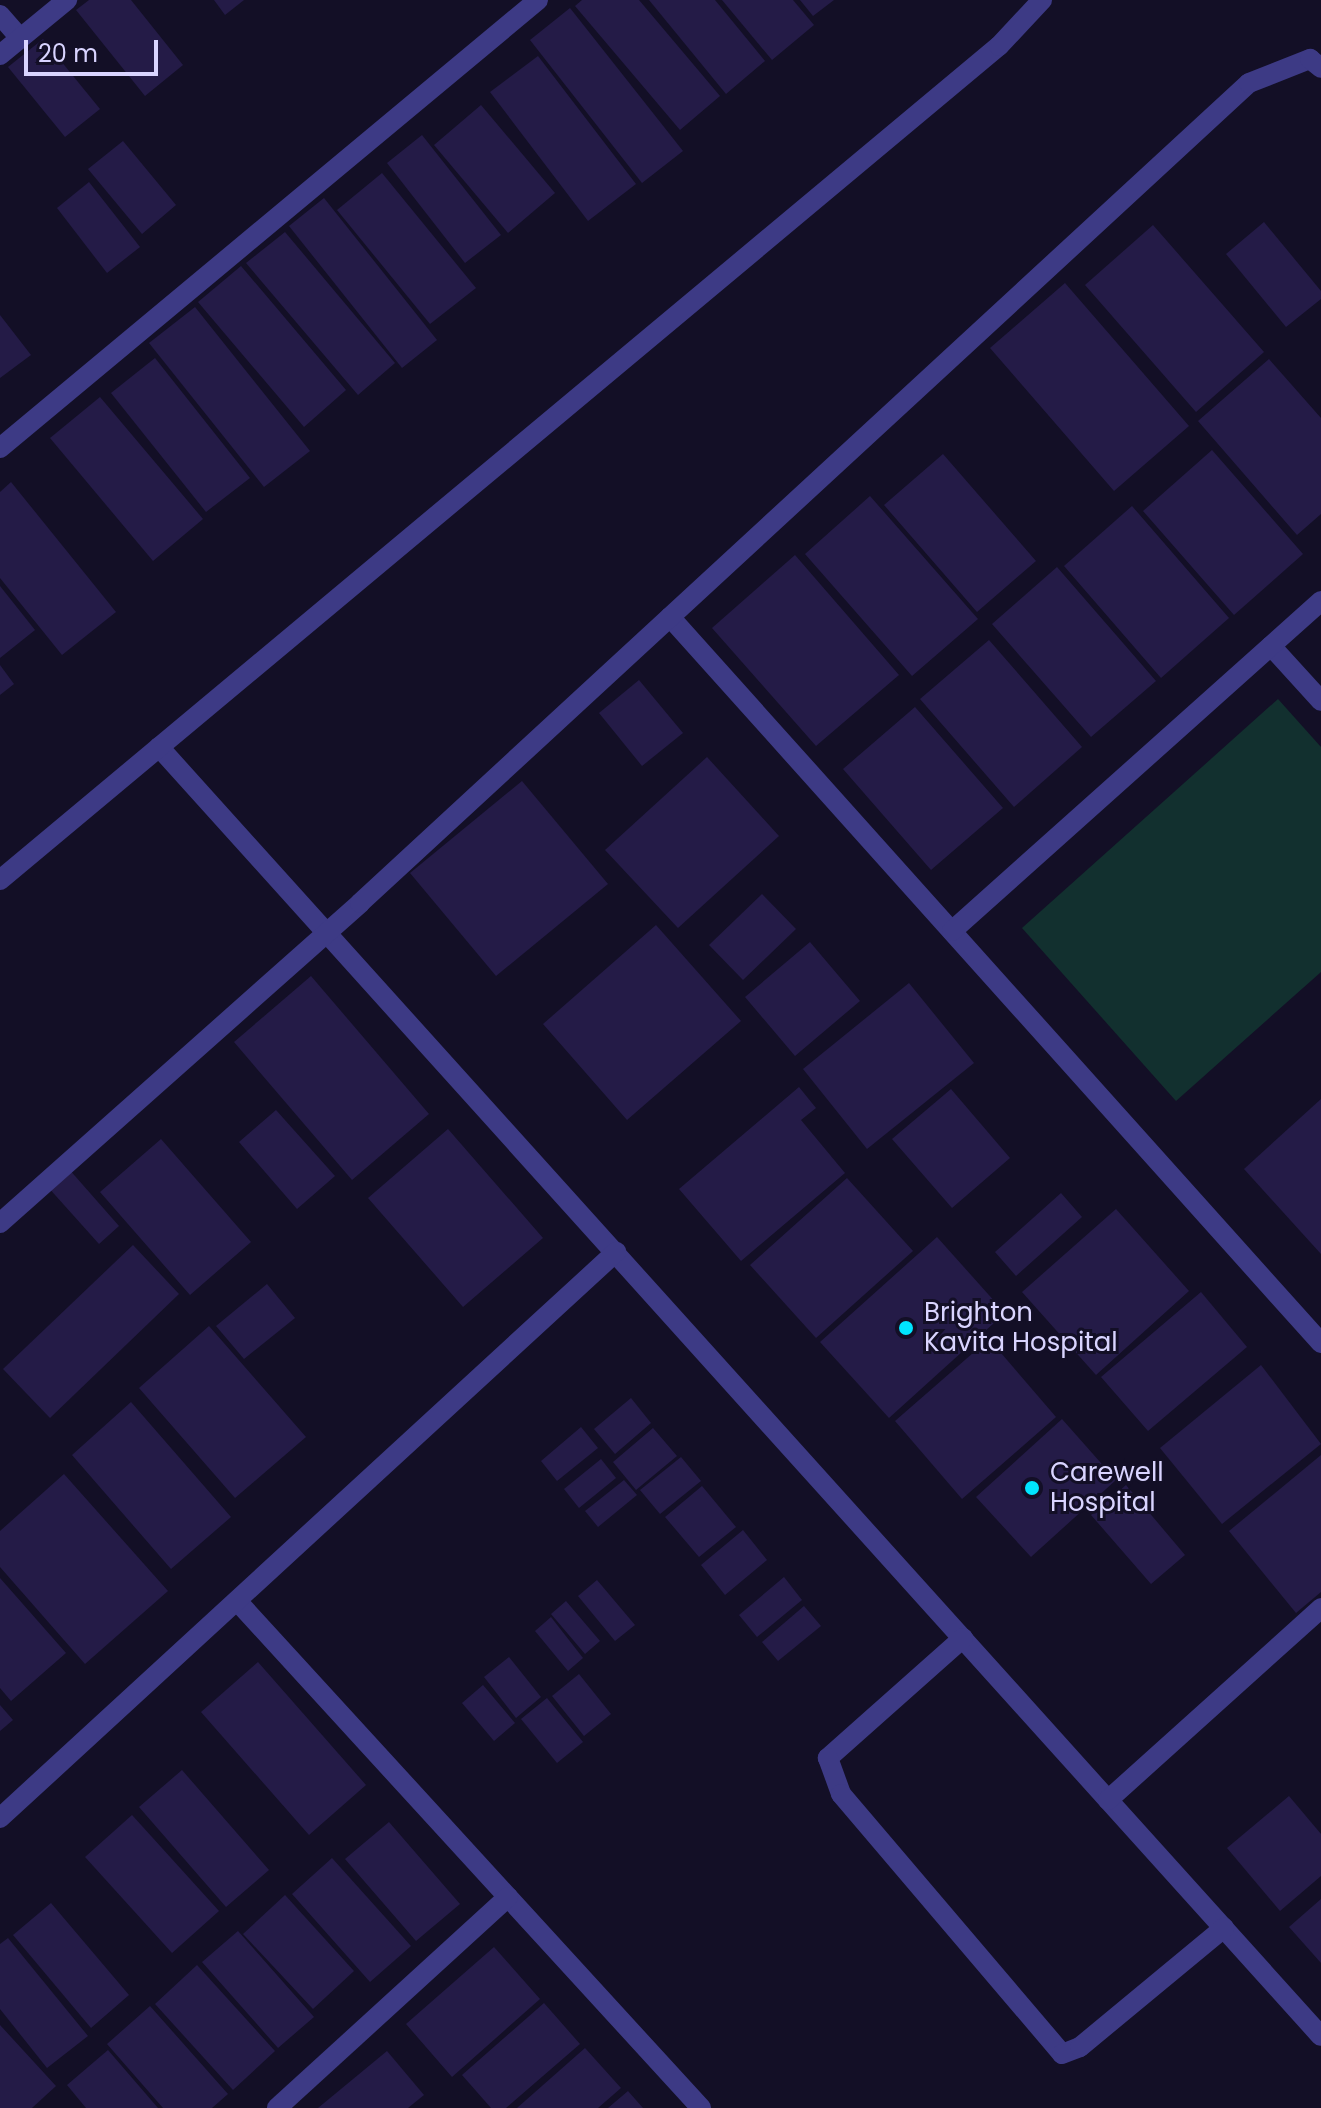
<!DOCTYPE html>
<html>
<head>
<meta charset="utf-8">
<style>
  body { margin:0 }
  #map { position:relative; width:1321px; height:2108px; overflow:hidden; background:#130f26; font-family:Poppins,sans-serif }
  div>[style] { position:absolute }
  .green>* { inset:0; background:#12302f }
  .building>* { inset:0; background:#241b47 }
  .minor>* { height:20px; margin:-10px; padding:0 10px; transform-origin:10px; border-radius:10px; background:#3d3a85 }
  .tertiary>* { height:20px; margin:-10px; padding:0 10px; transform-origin:10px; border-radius:10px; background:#3d3a85 }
  .dots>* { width:22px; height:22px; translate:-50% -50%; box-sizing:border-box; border:4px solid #130f26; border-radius:50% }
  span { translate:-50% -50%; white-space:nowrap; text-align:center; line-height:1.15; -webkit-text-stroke:6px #130f26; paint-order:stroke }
  .poi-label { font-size:26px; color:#d9d4ff }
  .left { translate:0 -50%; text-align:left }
  .scale { position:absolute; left:24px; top:40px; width:134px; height:36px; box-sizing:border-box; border:4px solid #d9d4ff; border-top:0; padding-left:10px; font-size:24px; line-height:28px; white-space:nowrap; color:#d9d4ff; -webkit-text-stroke:6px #130f26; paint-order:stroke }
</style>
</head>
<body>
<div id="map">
  <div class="green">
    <i style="clip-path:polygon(1278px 699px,1321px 747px,1321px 972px,1176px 1101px,1022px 928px)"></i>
  </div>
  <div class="building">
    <i style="clip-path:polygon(89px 0,131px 0,183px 65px,145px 96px,76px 10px)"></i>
    <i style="clip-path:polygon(214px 0,244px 0,225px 15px)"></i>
    <i style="clip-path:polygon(582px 0,639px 0,720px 96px,680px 130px,575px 6px)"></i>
    <i style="clip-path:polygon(649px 0,715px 0,765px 61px,726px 94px)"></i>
    <i style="clip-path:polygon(722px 0,793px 0,814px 25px,772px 60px)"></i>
    <i style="clip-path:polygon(800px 0,834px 0,813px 16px)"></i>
    <i style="clip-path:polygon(570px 8px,683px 151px,642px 183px,530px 40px)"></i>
    <i style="clip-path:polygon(43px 39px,100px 109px,65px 137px,8px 67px)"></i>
    <i style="clip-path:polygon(538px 56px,636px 184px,588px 221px,490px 92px)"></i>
    <i style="clip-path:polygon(481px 105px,555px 193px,508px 233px,434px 145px)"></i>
    <i style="clip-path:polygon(422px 135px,501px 235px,465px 263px,387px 163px)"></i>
    <i style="clip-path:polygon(123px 141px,176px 205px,142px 234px,88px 169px)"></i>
    <i style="clip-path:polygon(382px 173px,476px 288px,430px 324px,337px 210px)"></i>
    <i style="clip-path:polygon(89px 182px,140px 247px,107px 273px,57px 208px)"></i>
    <i style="clip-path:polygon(324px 198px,437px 340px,402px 368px,289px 226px)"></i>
    <i style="clip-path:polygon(1264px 222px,1321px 291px,1321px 299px,1286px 327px,1226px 254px)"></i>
    <i style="clip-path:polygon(1153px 225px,1264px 352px,1196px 412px,1085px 285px)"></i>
    <i style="clip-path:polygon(285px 232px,395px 363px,358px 395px,246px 263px)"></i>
    <i style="clip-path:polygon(241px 266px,346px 390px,304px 427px,198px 302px)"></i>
    <i style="clip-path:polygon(1065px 283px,1189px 426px,1114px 491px,990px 348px)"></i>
    <i style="clip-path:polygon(195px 307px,310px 451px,264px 487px,149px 343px)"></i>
    <i style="clip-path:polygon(0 315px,31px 355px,0 378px)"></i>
    <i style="clip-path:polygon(155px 358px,250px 478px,206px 512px,111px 393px)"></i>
    <i style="clip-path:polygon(1269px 359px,1321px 418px,1321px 514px,1297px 535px,1198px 421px)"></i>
    <i style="clip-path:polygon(100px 397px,203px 519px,153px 561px,50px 438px)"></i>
    <i style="clip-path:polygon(1212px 450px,1303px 554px,1234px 615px,1143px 511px)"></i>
    <i style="clip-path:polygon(943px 454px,1036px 561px,977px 612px,884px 505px)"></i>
    <i style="clip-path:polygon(11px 482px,116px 612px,62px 655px,0 578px,0 492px)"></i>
    <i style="clip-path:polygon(870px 496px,978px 619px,912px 676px,805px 554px)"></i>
    <i style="clip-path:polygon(1132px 506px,1229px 618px,1161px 678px,1064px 566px)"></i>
    <i style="clip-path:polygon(795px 555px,899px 675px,816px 746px,712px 628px)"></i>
    <i style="clip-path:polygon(1057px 567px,1156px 681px,1091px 737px,992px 624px)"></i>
    <i style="clip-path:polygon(0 586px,35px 630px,0 658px)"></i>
    <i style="clip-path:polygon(989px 640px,1082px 747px,1014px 807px,920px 699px)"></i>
    <i style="clip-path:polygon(0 665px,14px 684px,0 695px)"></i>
    <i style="clip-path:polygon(639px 680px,683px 733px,642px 766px,599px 713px)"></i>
    <i style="clip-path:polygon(915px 707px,1003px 808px,931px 870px,843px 769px)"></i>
    <i style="clip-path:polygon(707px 757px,779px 836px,678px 928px,605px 850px)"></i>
    <i style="clip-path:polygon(522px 781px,608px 884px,496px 976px,410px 873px)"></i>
    <i style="clip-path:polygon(762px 894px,796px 929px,743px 980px,709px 945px)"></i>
    <i style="clip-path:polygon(656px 925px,741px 1021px,627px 1120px,543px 1024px)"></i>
    <i style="clip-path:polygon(810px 942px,860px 1001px,795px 1056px,745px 997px)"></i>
    <i style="clip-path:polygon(311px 976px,429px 1114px,352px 1180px,234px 1042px)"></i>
    <i style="clip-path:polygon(909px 983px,974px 1063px,867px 1149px,803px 1069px)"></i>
    <i style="clip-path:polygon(799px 1087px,816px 1108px,801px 1120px,845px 1173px,741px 1261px,679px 1189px)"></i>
    <i style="clip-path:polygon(951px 1089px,1010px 1158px,952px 1208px,892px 1139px)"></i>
    <i style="clip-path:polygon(1321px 1099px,1321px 1254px,1244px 1169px)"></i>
    <i style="clip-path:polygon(276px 1110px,335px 1176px,297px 1209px,239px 1142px)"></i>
    <i style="clip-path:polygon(448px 1129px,543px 1238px,463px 1307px,368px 1198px)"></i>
    <i style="clip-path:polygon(161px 1139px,251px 1242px,190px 1295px,100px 1192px)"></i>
    <i style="clip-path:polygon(68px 1168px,119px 1226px,99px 1244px,47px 1186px)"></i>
    <i style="clip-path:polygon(847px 1178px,913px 1251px,816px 1338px,750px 1265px)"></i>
    <i style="clip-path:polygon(1061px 1193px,1082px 1217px,1016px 1276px,995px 1252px)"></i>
    <i style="clip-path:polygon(1116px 1209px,1189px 1291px,1096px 1375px,1022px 1292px)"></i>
    <i style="clip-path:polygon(937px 1237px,1005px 1313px,889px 1418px,820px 1342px)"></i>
    <i style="clip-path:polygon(133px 1245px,179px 1294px,50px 1418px,3px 1369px)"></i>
    <i style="clip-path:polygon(267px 1284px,295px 1318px,244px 1359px,216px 1326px)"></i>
    <i style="clip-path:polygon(1201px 1292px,1247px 1347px,1148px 1431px,1101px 1377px)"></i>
    <i style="clip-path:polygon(209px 1326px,306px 1437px,235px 1498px,139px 1388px)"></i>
    <i style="clip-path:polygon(989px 1339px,1056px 1417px,962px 1499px,895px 1421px)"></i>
    <i style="clip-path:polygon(1261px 1365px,1321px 1444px,1222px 1524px,1160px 1448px)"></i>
    <i style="clip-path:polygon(631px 1398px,651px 1423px,615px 1454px,594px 1429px)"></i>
    <i style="clip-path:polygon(131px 1402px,231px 1517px,171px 1569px,72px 1455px)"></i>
    <i style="clip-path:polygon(1062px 1419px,1116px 1480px,1031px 1557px,976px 1497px)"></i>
    <i style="clip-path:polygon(581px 1427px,598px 1448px,557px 1481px,541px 1461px)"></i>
    <i style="clip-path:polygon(653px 1428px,677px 1456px,636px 1490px,613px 1462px)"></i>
    <i style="clip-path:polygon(1321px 1455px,1321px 1592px,1296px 1613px,1229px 1531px)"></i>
    <i style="clip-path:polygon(681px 1457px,701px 1481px,660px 1514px,640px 1490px)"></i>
    <i style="clip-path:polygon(601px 1459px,616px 1478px,579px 1508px,564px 1489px)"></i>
    <i style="clip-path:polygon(64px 1474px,168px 1591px,85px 1664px,0 1567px,0 1531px)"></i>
    <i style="clip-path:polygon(624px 1480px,637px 1495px,598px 1527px,585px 1511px)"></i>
    <i style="clip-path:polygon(1126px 1485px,1185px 1555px,1151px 1584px,1091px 1515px)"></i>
    <i style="clip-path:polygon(702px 1486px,736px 1527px,699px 1557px,665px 1517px)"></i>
    <i style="clip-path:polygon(743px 1530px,767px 1560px,725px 1595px,701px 1565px)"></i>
    <i style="clip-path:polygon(784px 1577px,802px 1600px,757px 1637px,739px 1615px)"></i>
    <i style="clip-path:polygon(0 1578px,66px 1653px,11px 1701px,0 1688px)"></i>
    <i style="clip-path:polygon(597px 1580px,635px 1625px,615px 1641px,578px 1596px)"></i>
    <i style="clip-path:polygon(566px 1601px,600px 1641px,585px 1654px,551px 1614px)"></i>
    <i style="clip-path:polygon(804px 1606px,821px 1626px,778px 1661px,762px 1642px)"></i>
    <i style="clip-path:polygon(551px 1617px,583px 1658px,568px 1671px,535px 1631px)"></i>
    <i style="clip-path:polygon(509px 1657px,541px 1697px,516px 1718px,484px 1677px)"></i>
    <i style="clip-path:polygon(258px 1662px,366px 1785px,309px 1835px,201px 1712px)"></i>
    <i style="clip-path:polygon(579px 1674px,611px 1714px,584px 1736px,552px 1696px)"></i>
    <i style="clip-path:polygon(483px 1685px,515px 1723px,494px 1741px,462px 1703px)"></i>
    <i style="clip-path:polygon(547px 1698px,583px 1742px,557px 1763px,521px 1719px)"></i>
    <i style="clip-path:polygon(0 1705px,13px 1720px,0 1731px)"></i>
    <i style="clip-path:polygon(182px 1770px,269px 1870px,226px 1907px,139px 1807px)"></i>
    <i style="clip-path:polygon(1289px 1796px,1321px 1834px,1321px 1876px,1280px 1911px,1227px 1848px)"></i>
    <i style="clip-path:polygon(132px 1815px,219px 1911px,172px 1953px,85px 1857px)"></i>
    <i style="clip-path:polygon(389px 1822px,460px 1904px,416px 1941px,345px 1859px)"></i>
    <i style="clip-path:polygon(332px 1858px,411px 1946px,370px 1982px,292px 1894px)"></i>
    <i style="clip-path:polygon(285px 1895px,354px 1971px,313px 2009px,243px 1934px)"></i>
    <i style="clip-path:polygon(1321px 1899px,1321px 1963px,1289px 1927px)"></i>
    <i style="clip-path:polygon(51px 1903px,129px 1995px,91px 2028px,13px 1935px)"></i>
    <i style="clip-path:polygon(238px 1931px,314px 2017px,278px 2048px,202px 1962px)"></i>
    <i style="clip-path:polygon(8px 1938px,88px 2036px,47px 2068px,0 2009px,0 1944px)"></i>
    <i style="clip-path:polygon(494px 1947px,540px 1999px,452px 2077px,406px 2024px)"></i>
    <i style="clip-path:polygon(197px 1965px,275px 2051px,233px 2090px,155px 2004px)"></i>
    <i style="clip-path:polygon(544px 2003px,580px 2044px,506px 2108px,491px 2108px,462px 2075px)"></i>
    <i style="clip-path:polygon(150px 2006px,228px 2094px,212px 2108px,163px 2108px,107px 2044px)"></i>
    <i style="clip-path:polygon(0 2025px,56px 2086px,32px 2108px,0 2108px)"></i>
    <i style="clip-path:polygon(585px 2048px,621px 2088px,598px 2108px,517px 2108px)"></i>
    <i style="clip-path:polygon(108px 2050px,158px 2108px,86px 2108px,67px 2085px)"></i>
    <i style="clip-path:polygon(387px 2051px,424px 2095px,408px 2108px,318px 2108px)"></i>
    <i style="clip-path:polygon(628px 2091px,643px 2108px,608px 2108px)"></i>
  </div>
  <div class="minor">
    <i style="left:0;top:15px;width:30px;rotate:49deg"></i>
    <i style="left:0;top:55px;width:87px;rotate:-39.4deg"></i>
    <i style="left:0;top:448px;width:700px;rotate:-39.78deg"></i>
    <i style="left:670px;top:617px;width:975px;rotate:48.12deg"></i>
    <i style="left:1271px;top:646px;width:74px;rotate:47.7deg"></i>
    <i style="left:159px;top:747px;width:1735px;rotate:47.97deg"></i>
    <i style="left:952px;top:931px;width:495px;rotate:-41.8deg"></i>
    <i style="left:0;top:1223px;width:482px;rotate:-41.6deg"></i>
    <i style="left:360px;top:903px;width:1209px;rotate:-42.69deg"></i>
    <i style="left:1249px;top:83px;width:66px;rotate:-21.5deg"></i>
    <i style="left:1310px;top:59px;width:14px;rotate:39deg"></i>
    <i style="left:238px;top:1602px;width:686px;rotate:47.54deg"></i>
    <i style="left:963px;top:1638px;width:181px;rotate:138.4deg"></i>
    <i style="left:828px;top:1758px;width:38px;rotate:70deg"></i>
    <i style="left:841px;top:1794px;width:341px;rotate:49.6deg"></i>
    <i style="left:1062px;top:2054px;width:19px;rotate:-21deg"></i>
    <i style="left:1080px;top:2047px;width:187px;rotate:-39.6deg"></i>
    <i style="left:1108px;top:1800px;width:287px;rotate:-42deg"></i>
    <i style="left:0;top:1818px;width:837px;rotate:-42.58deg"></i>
    <i style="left:277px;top:2108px;width:313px;rotate:-42.4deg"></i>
  </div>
  <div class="tertiary">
    <i style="left:0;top:880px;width:1301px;rotate:-39.86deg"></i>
    <i style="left:999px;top:46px;width:63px;rotate:-46.9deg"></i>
  </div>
  <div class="dots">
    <i style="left:906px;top:1328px;background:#00e5ff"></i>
    <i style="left:1032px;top:1488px;background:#00e5ff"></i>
  </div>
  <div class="poi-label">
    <span class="left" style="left:924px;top:1328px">Brighton<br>Kavita Hospital</span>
    <span class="left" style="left:1050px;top:1488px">Carewell<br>Hospital</span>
  </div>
  <div class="scale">20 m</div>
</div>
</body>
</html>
